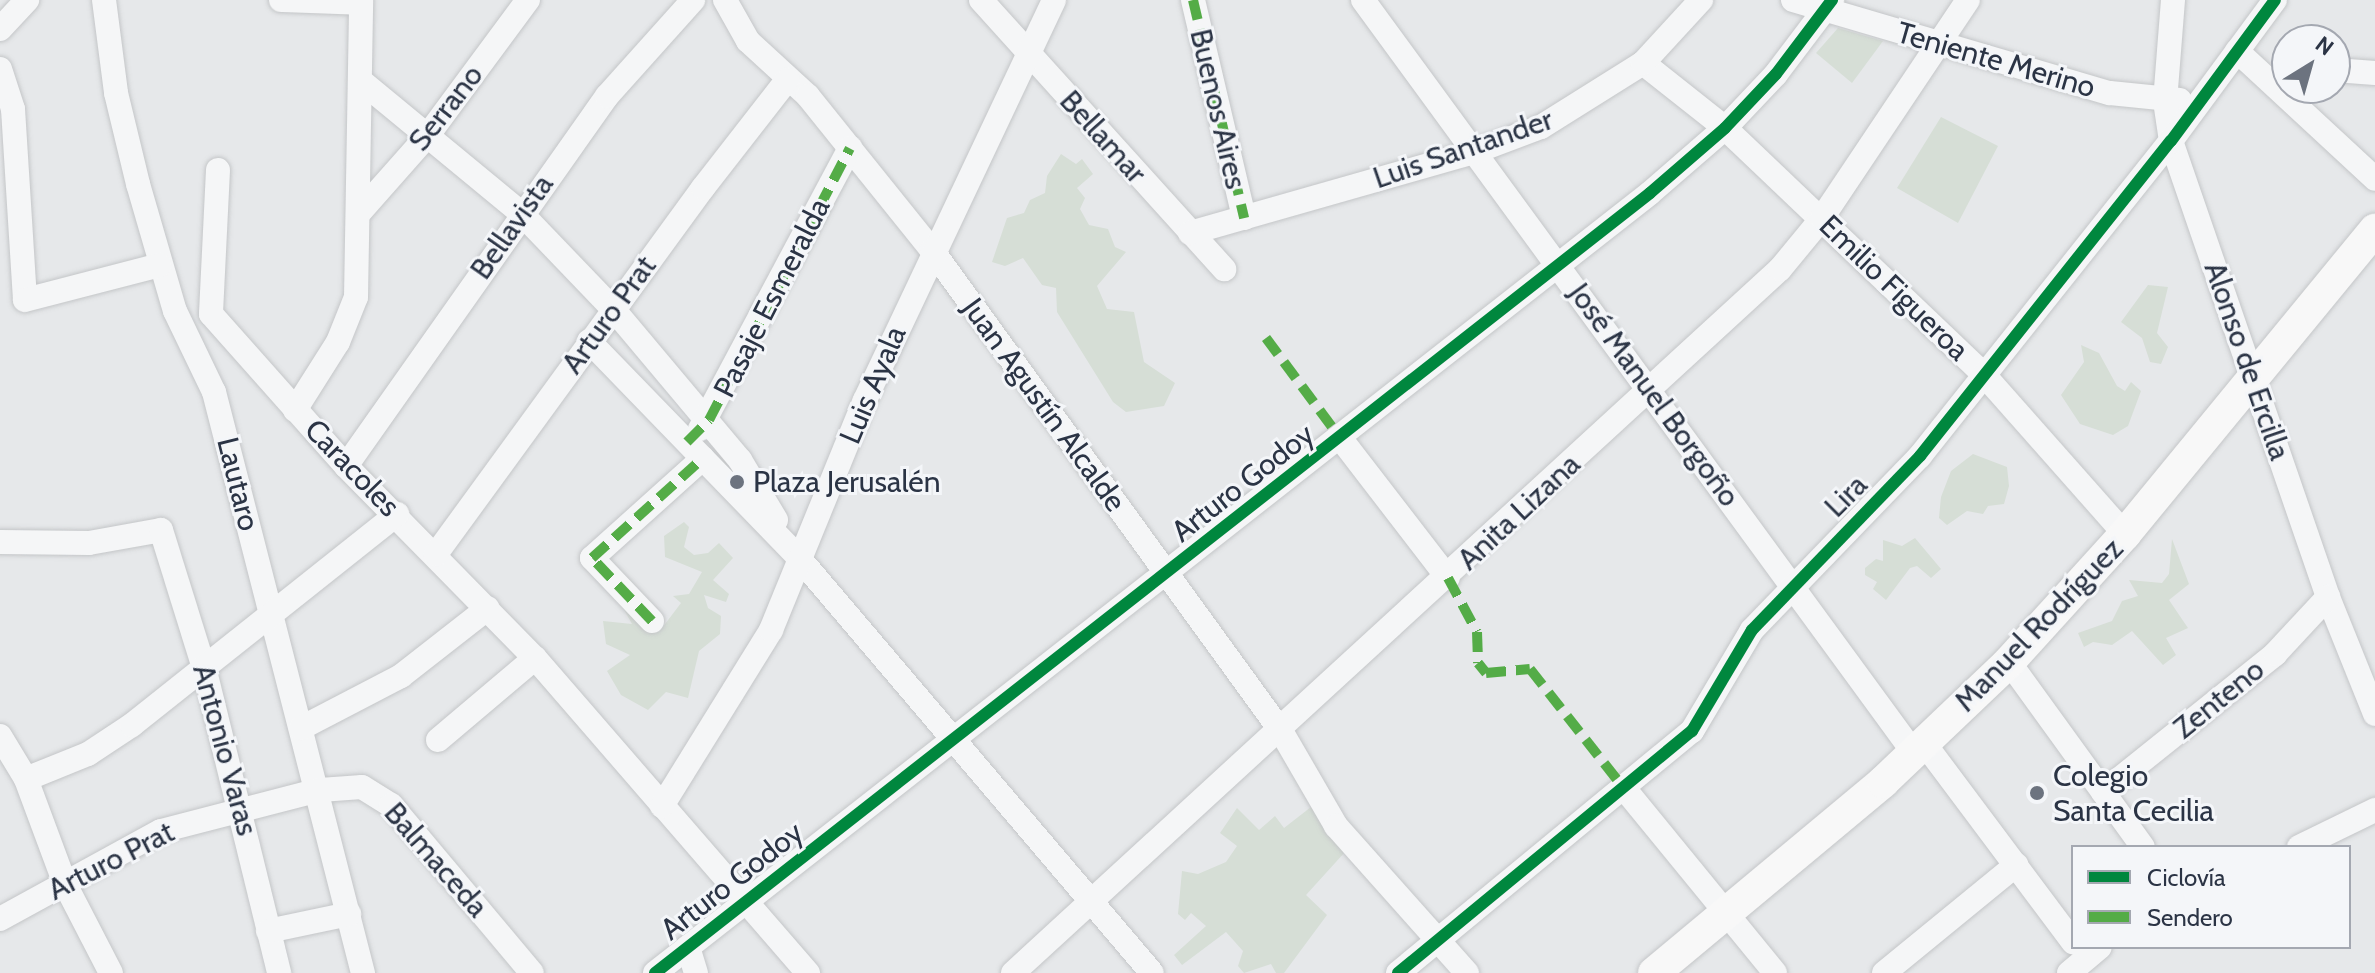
<!DOCTYPE html>
<html>
<head>
<meta charset="utf-8">
<style>
  body { margin:0 }
  #map { position:relative; width:2375px; height:973px; overflow:hidden; background:#e6e8ea; font-family:Cabin,sans-serif }
  div>[style] { position:absolute }
  .green>* { inset:0; background:#d6ded6 }
  .roads { filter:drop-shadow(0 0 2px #c4c6c8) drop-shadow(0 0 2px #c4c6c8) }
  .minor>* { height:24px; margin:-12px; padding:0 12px; transform-origin:12px; border-radius:12px; background:#f5f6f7 }
  .major>* { height:32px; margin:-16px; padding:0 16px; transform-origin:16px; border-radius:16px; background:#f8f8f8 }
  .quiet>* { height:10px; margin-top:-5px; transform-origin:0; background:repeating-linear-gradient(90deg,#54ac47 0 20px,transparent 0 30px) }
  .cycleway>* { height:12px; margin:-6px; padding:0 6px; transform-origin:6px; border-radius:6px; background:#00873e }
  .dots>* { width:22px; height:22px; translate:-50% -50%; box-sizing:border-box; border:4px solid #f4f6f9; border-radius:50% }
  span { translate:-50% -50%; white-space:nowrap; text-align:center; line-height:1.15; -webkit-text-stroke:6px #f4f6f9; paint-order:stroke }
  .street-label { font-size:30px; color:#2b3445 }
  .poi-label { font-size:30px; color:#2b3445 }
  .left { translate:0 -50%; text-align:left }
  .legend { position:absolute; left:2071px; top:845px; width:280px; height:104px; box-sizing:border-box; background:#f4f6f9; border:2px solid #a4a8b1; margin:0; padding:10px 14px; list-style:none; font-size:24px; color:#2b3445 }
  .legend li { display:flex; align-items:center; gap:16px; height:40px }
  .legend b { width:40px; border:2px solid #a4a8b1 }
  .north { position:absolute; left:2271px; top:24px; width:80px; height:80px; box-sizing:border-box; background:#f4f6f9; border:2px solid #a4a8b1; border-radius:50%; rotate:37deg; font-size:22px; font-weight:700; line-height:32px; text-align:center; color:#2b3445 }
  .north::after { content:''; display:block; margin:auto; width:28px; height:36px; background:#6c737f; clip-path:polygon(50% 0,100% 100%,50% 72%,0 100%) }
</style>
</head>
<body>
<div id="map">
  <div class="green">
    <i style="clip-path:polygon(1838px 28px,1883px 41px,1852px 83px,1816px 53px)"></i>
    <i style="clip-path:polygon(1941px 117px,1998px 146px,1958px 223px,1897px 188px)"></i>
    <i style="clip-path:polygon(1061px 154px,1076px 164px,1082px 159px,1093px 174px,1077px 188px,1085px 198px,1080px 209px,1089px 225px,1108px 229px,1115px 247px,1126px 252px,1097px 286px,1107px 309px,1134px 312px,1144px 362px,1175px 383px,1164px 406px,1126px 412px,1113px 402px,1057px 312px,1056px 288px,1042px 285px,1023px 258px,1005px 266px,992px 262px,1007px 218px,1024px 213px,1030px 200px,1045px 193px,1047px 176px)"></i>
    <i style="clip-path:polygon(2148px 285px,2168px 287px,2157px 333px,2168px 347px,2161px 364px,2150px 362px,2142px 338px,2121px 322px)"></i>
    <i style="clip-path:polygon(2081px 345px,2099px 353px,2117px 386px,2125px 391px,2131px 382px,2141px 391px,2128px 426px,2113px 435px,2080px 424px,2061px 395px,2084px 362px)"></i>
    <i style="clip-path:polygon(1973px 454px,2007px 467px,2009px 486px,2004px 504px,1988px 506px,1983px 514px,1967px 511px,1947px 525px,1939px 518px,1941px 497px,1951px 471px)"></i>
    <i style="clip-path:polygon(684px 522px,689px 527px,684px 547px,694px 555px,708px 553px,719px 543px,733px 558px,713px 580px,729px 594px,726px 602px,704px 595px,708px 608px,721px 616px,720px 634px,699px 651px,688px 698px,666px 692px,648px 710px,621px 695px,607px 671px,630px 655px,606px 644px,603px 621px,632px 624px,621px 604px,659px 632px,681px 603px,673px 596px,689px 594px,702px 572px,665px 557px,664px 536px)"></i>
    <i style="clip-path:polygon(1915px 538px,1941px 569px,1931px 578px,1917px 566px,1910px 568px,1886px 600px,1873px 589px,1877px 582px,1865px 575px,1865px 568px,1876px 559px,1883px 561px,1883px 540px,1902px 546px)"></i>
    <i style="clip-path:polygon(2172px 539px,2189px 584px,2169px 600px,2188px 628px,2166px 638px,2176px 655px,2163px 665px,2132px 631px,2112px 645px,2093px 642px,2084px 647px,2078px 633px,2112px 621px,2122px 601px,2138px 596px,2129px 580px,2162px 583px,2169px 574px)"></i>
    <i style="clip-path:polygon(1311px 807px,1345px 852px,1306px 895px,1327px 915px,1284px 973px,1276px 973px,1271px 964px,1244px 973px,1238px 966px,1243px 951px,1226px 932px,1182px 965px,1174px 955px,1206px 926px,1191px 913px,1185px 920px,1178px 914px,1182px 871px,1198px 874px,1226px 862px,1237px 846px,1220px 833px,1237px 808px,1259px 830px,1275px 816px,1284px 828px)"></i>
  </div>
  <div class="roads">
    <div class="minor">
      <i style="left:104px;top:0;width:94px;rotate:82.6deg"></i>
      <i style="left:116px;top:93px;width:94px;rotate:76.4deg"></i>
      <i style="left:138px;top:184px;width:132px;rotate:73.8deg"></i>
      <i style="left:175px;top:311px;width:90px;rotate:64.3deg"></i>
      <i style="left:214px;top:392px;width:600px;rotate:75.62deg"></i>
      <i style="left:281px;top:0;width:80px;rotate:2.1deg"></i>
      <i style="left:725px;top:0;width:47px;rotate:60.7deg"></i>
      <i style="left:748px;top:41px;width:81px;rotate:42.5deg"></i>
      <i style="left:808px;top:96px;width:198px;rotate:51.2deg"></i>
      <i style="left:932px;top:250px;width:594px;rotate:54.04deg"></i>
      <i style="left:1281px;top:731px;width:110px;rotate:59.9deg"></i>
      <i style="left:1336px;top:826px;width:197px;rotate:48.3deg"></i>
      <i style="left:981px;top:0;width:363px;rotate:47.9deg"></i>
      <i style="left:1193px;top:0;width:224px;rotate:76.8deg"></i>
      <i style="left:1363px;top:0;width:933px;rotate:53.81deg"></i>
      <i style="left:1793px;top:0;width:330px;rotate:16.4deg"></i>
      <i style="left:2110px;top:93px;width:70px;rotate:5.7deg"></i>
      <i style="left:2173px;top:0;width:101px;rotate:94.5deg"></i>
      <i style="left:2165px;top:101px;width:40px;rotate:81.5deg"></i>
      <i style="left:2171px;top:141px;width:482px;rotate:71deg"></i>
      <i style="left:2328px;top:597px;width:126px;rotate:68.1deg"></i>
      <i style="left:0;top:29px;width:40px;rotate:-47deg"></i>
      <i style="left:2237px;top:51px;width:188px;rotate:42.8deg"></i>
      <i style="left:1643px;top:63px;width:105px;rotate:38.4deg"></i>
      <i style="left:1725px;top:128px;width:359px;rotate:43.6deg"></i>
      <i style="left:1985px;top:376px;width:211px;rotate:48.5deg"></i>
      <i style="left:0;top:69px;width:42px;rotate:72deg"></i>
      <i style="left:13px;top:109px;width:191px;rotate:86.4deg"></i>
      <i style="left:25px;top:300px;width:139px;rotate:-14.5deg"></i>
      <i style="left:2335px;top:70px;width:40px;rotate:4.3deg"></i>
      <i style="left:361px;top:81px;width:207px;rotate:39.5deg"></i>
      <i style="left:521px;top:213px;width:134px;rotate:46.2deg"></i>
      <i style="left:614px;top:310px;width:196px;rotate:50deg"></i>
      <i style="left:740px;top:460px;width:70px;rotate:59deg"></i>
      <i style="left:218px;top:170px;width:144px;rotate:92.8deg"></i>
      <i style="left:211px;top:314px;width:203px;rotate:48.4deg"></i>
      <i style="left:346px;top:466px;width:269px;rotate:45.5deg"></i>
      <i style="left:535px;top:658px;width:417px;rotate:49.1deg"></i>
      <i style="left:359px;top:213px;width:104px;rotate:-48.5deg"></i>
      <i style="left:428px;top:135px;width:168px;rotate:-53.5deg"></i>
      <i style="left:1190px;top:233px;width:298px;rotate:-15.9deg"></i>
      <i style="left:1477px;top:151px;width:68px;rotate:-20.6deg"></i>
      <i style="left:1541px;top:127px;width:120px;rotate:-32.1deg"></i>
      <i style="left:1643px;top:63px;width:86px;rotate:-47.4deg"></i>
      <i style="left:589px;top:341px;width:303px;rotate:45.9deg"></i>
      <i style="left:800px;top:559px;width:543px;rotate:49.63deg"></i>
      <i style="left:295px;top:410px;width:80px;rotate:-57.7deg"></i>
      <i style="left:338px;top:342px;width:48px;rotate:-68.2deg"></i>
      <i style="left:356px;top:297px;width:297px;rotate:-89deg"></i>
      <i style="left:700px;top:429px;width:319px;rotate:-61.9deg"></i>
      <i style="left:1341px;top:439px;width:175px;rotate:52.4deg"></i>
      <i style="left:346px;top:466px;width:453px;rotate:-54.8deg"></i>
      <i style="left:607px;top:96px;width:129px;rotate:-48.1deg"></i>
      <i style="left:0;top:542px;width:89px;rotate:0.6deg"></i>
      <i style="left:89px;top:543px;width:73px;rotate:-10.2deg"></i>
      <i style="left:161px;top:530px;width:148px;rotate:72.7deg"></i>
      <i style="left:205px;top:671px;width:311px;rotate:76.2deg"></i>
      <i style="left:436px;top:554px;width:453px;rotate:-53.9deg"></i>
      <i style="left:703px;top:188px;width:137px;rotate:-52.1deg"></i>
      <i style="left:652px;top:621px;width:87px;rotate:-133.6deg"></i>
      <i style="left:592px;top:558px;width:149px;rotate:-42deg"></i>
      <i style="left:2009px;top:662px;width:228px;rotate:54.1deg"></i>
      <i style="left:301px;top:728px;width:113px;rotate:-27.5deg"></i>
      <i style="left:401px;top:676px;width:110px;rotate:-38deg"></i>
      <i style="left:0;top:736px;width:50px;rotate:58.8deg"></i>
      <i style="left:26px;top:779px;width:112px;rotate:69.6deg"></i>
      <i style="left:65px;top:884px;width:100px;rotate:62.7deg"></i>
      <i style="left:438px;top:740px;width:127px;rotate:-40.2deg"></i>
      <i style="left:1924px;top:743px;width:249px;rotate:53.2deg"></i>
      <i style="left:26px;top:779px;width:67px;rotate:-22deg"></i>
      <i style="left:88px;top:754px;width:53px;rotate:-33.4deg"></i>
      <i style="left:132px;top:725px;width:339px;rotate:-38.5deg"></i>
      <i style="left:1623px;top:787px;width:240px;rotate:50.7deg"></i>
      <i style="left:2103px;top:792px;width:221px;rotate:-38.7deg"></i>
      <i style="left:2275px;top:654px;width:78px;rotate:-47.1deg"></i>
      <i style="left:662px;top:806px;width:207px;rotate:-58.2deg"></i>
      <i style="left:771px;top:630px;width:248px;rotate:-67.8deg"></i>
      <i style="left:865px;top:400px;width:442px;rotate:-64.7deg"></i>
      <i style="left:2299px;top:847px;width:85px;rotate:-26deg"></i>
      <i style="left:0;top:919px;width:183px;rotate:-28.7deg"></i>
      <i style="left:161px;top:831px;width:164px;rotate:-14.5deg"></i>
      <i style="left:320px;top:790px;width:42px;rotate:-4.1deg"></i>
      <i style="left:362px;top:787px;width:34px;rotate:32deg"></i>
      <i style="left:391px;top:805px;width:219px;rotate:50deg"></i>
      <i style="left:268px;top:931px;width:83px;rotate:-11.9deg"></i>
      <i style="left:688px;top:947px;width:27px;rotate:73deg"></i>
      <i style="left:655px;top:973px;width:1264px;rotate:-38.09deg"></i>
      <i style="left:1650px;top:193px;width:99px;rotate:-40.9deg"></i>
      <i style="left:1725px;top:128px;width:74px;rotate:-46.6deg"></i>
      <i style="left:1776px;top:74px;width:93px;rotate:-52.9deg"></i>
      <i style="left:1013px;top:973px;width:1041px;rotate:-42.55deg"></i>
      <i style="left:1780px;top:269px;width:66px;rotate:-50.5deg"></i>
      <i style="left:1822px;top:218px;width:262px;rotate:-56.2deg"></i>
      <i style="left:1398px;top:973px;width:381px;rotate:-39.5deg"></i>
      <i style="left:1692px;top:731px;width:117px;rotate:-59.3deg"></i>
      <i style="left:1752px;top:630px;width:242px;rotate:-46deg"></i>
      <i style="left:1920px;top:456px;width:403px;rotate:-51.5deg"></i>
      <i style="left:2171px;top:141px;width:175px;rotate:-53.6deg"></i>
      <i style="left:1884px;top:973px;width:171px;rotate:-39.3deg"></i>
      <i style="left:2069px;top:973px;width:40px;rotate:-40deg"></i>
    </div>
    <div class="major">
      <i style="left:1654px;top:973px;width:298px;rotate:-39.8deg"></i>
      <i style="left:1883px;top:782px;width:174px;rotate:-43.6deg"></i>
      <i style="left:2009px;top:662px;width:173px;rotate:-47.8deg"></i>
      <i style="left:2125px;top:534px;width:394px;rotate:-50.6deg"></i>
    </div>
  </div>
  <div class="quiet">
    <i style="left:1193px;top:0;width:224px;rotate:76.8deg"></i>
    <i style="left:1266px;top:338px;width:126px;rotate:53.4deg"></i>
    <i style="left:687px;top:442px;width:31px;rotate:-45deg"></i>
    <i style="left:709px;top:420px;width:306px;rotate:-62.6deg"></i>
    <i style="left:1448px;top:578px;width:61px;rotate:61.8deg"></i>
    <i style="left:1477px;top:632px;width:31px;rotate:88deg"></i>
    <i style="left:1478px;top:663px;width:13px;rotate:51deg"></i>
    <i style="left:1486px;top:673px;width:44px;rotate:-5.2deg"></i>
    <i style="left:1530px;top:669px;width:150px;rotate:51.8deg"></i>
    <i style="left:652px;top:621px;width:87px;rotate:-133.6deg"></i>
    <i style="left:592px;top:558px;width:149px;rotate:-42deg"></i>
  </div>
  <div class="cycleway">
    <i style="left:655px;top:973px;width:1264px;rotate:-38.09deg"></i>
    <i style="left:1650px;top:193px;width:99px;rotate:-40.9deg"></i>
    <i style="left:1725px;top:128px;width:74px;rotate:-46.6deg"></i>
    <i style="left:1776px;top:74px;width:93px;rotate:-52.9deg"></i>
    <i style="left:1398px;top:973px;width:381px;rotate:-39.5deg"></i>
    <i style="left:1692px;top:731px;width:117px;rotate:-59.3deg"></i>
    <i style="left:1752px;top:630px;width:242px;rotate:-46deg"></i>
    <i style="left:1920px;top:456px;width:403px;rotate:-51.5deg"></i>
    <i style="left:2171px;top:141px;width:175px;rotate:-53.6deg"></i>
  </div>
  <div class="dots">
    <i style="left:737px;top:482px;background:#6c737f"></i>
    <i style="left:2037px;top:793px;background:#6c737f"></i>
  </div>
  <div class="street-label">
    <span style="left:1996px;top:60px;rotate:16deg">Teniente Merino</span>
    <span style="left:446px;top:108px;rotate:-52deg">Serrano</span>
    <span style="left:1218px;top:109px;rotate:77deg">Buenos Aires</span>
    <span style="left:1103px;top:137px;rotate:48deg">Bellamar</span>
    <span style="left:1463px;top:149px;rotate:-19deg">Luis Santander</span>
    <span style="left:512px;top:227px;rotate:-55deg">Bellavista</span>
    <span style="left:1894px;top:288px;rotate:44deg">Emilio Figueroa</span>
    <span style="left:772px;top:298px;rotate:-63deg">Pasaje Esmeralda</span>
    <span style="left:609px;top:315px;rotate:-54deg">Arturo Prat</span>
    <span style="left:2247px;top:361px;rotate:71deg">Alonso de Ercilla</span>
    <span style="left:873px;top:385px;rotate:-67deg">Luis Ayala</span>
    <span style="left:1654px;top:395px;rotate:54deg">José Manuel Borgoño</span>
    <span style="left:1044px;top:405px;rotate:54deg">Juan Agustín Alcalde</span>
    <span style="left:352px;top:468px;rotate:46deg">Caracoles</span>
    <span style="left:1243px;top:483px;rotate:-38deg">Arturo Godoy</span>
    <span style="left:238px;top:484px;rotate:76deg">Lautaro</span>
    <span style="left:1846px;top:496px;rotate:-45deg">Lira</span>
    <span style="left:1519px;top:512px;rotate:-43deg">Anita Lizana</span>
    <span style="left:2039px;top:625px;rotate:-46deg">Manuel Rodríguez</span>
    <span style="left:2219px;top:699px;rotate:-39deg">Zenteno</span>
    <span style="left:225px;top:750px;rotate:75deg">Antonio Varas</span>
    <span style="left:436px;top:860px;rotate:49deg">Balmaceda</span>
    <span style="left:111px;top:861px;rotate:-27deg">Arturo Prat</span>
    <span style="left:732px;top:881px;rotate:-38deg">Arturo Godoy</span>
  </div>
  <div class="poi-label">
    <span class="left" style="left:753px;top:482px">Plaza Jerusalén</span>
    <span class="left" style="left:2053px;top:793px">Colegio<br>Santa Cecilia</span>
  </div>
  <ul class="legend">
  <li><b style="height:10px;background:#00873e"></b>Ciclovía</li>
  <li><b style="height:10px;background:#54ac47"></b>Sendero</li>
  </ul>
  <div class="north">N</div>
</div>
</body>
</html>
